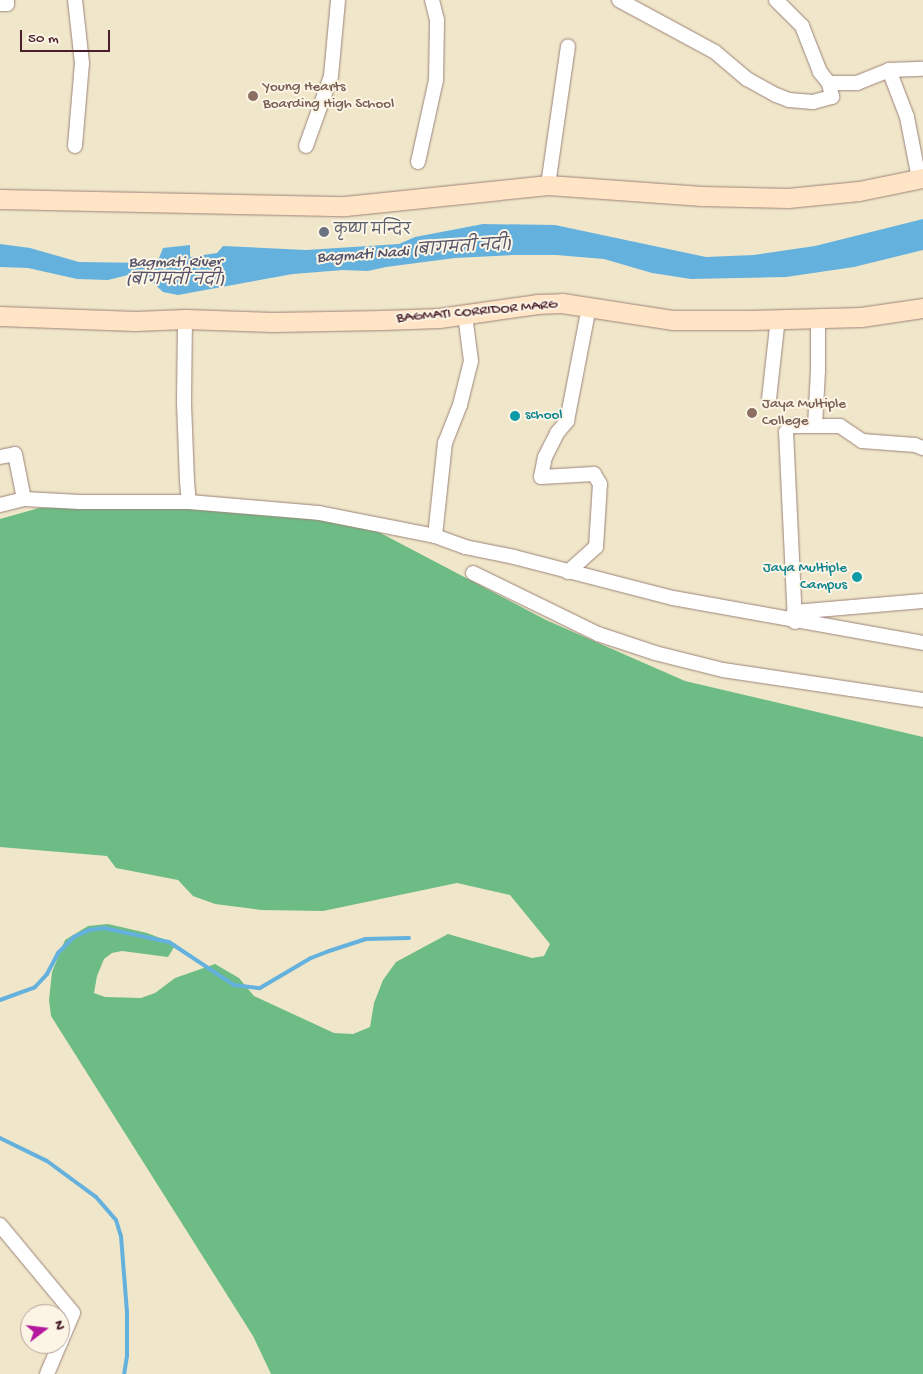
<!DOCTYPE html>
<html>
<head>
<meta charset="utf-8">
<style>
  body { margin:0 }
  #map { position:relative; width:923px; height:1374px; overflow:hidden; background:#f0e7ca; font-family:"Gochi Hand","Playpen Sans Deva",sans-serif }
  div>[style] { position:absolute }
  .forest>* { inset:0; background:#6dbc85 }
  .water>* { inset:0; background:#65b1de }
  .stream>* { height:4px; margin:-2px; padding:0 2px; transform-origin:2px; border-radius:2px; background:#65b1de }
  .roads { filter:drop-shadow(0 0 1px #9d837a) drop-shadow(0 0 1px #9d837a) }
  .street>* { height:14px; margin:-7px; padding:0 7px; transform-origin:7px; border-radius:7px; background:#fff }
  .secondary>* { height:19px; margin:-9.5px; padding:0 9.5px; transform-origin:9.5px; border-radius:9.5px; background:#ffe4c6 }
  .dots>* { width:14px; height:14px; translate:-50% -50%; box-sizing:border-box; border:2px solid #fcf5e5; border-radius:50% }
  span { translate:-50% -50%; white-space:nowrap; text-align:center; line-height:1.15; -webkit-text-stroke:4px #fcf5e5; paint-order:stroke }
  .education-label { font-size:15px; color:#785e54 }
  .left { translate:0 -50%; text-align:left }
  .worship-label { font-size:15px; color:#5b616d }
  .street-label { font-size:15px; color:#4a1f2b }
  .culture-label { font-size:15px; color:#0d838f }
  .right { translate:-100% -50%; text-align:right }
  .water-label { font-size:16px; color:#53526a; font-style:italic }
  .north { position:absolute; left:20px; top:1304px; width:50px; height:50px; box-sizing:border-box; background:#fcf5e5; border:1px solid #b59f9b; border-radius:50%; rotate:75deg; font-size:14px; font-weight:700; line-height:20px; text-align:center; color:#4a1f2b }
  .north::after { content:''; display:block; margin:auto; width:18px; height:22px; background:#b5179e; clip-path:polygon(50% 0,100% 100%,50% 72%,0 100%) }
  .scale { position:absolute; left:20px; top:30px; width:90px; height:22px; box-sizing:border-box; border:2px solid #4a1f2b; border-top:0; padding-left:6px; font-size:15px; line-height:18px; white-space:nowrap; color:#4a1f2b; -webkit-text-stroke:4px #fcf5e5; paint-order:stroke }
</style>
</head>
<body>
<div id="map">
  <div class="forest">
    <i style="clip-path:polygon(162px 505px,329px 521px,369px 527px,546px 620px,685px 681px,923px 737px,923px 1374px,271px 1374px,253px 1336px,51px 1016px,49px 1000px,52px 972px,65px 940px,88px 926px,108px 924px,147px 933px,176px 944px,168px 957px,122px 951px,112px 953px,104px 959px,97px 976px,94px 993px,105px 997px,141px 998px,155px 993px,175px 978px,215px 964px,239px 978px,254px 996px,334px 1033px,353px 1034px,370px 1027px,374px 1003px,383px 980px,396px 962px,448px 934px,532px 958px,544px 956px,550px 944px,510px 895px,457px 883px,323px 911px,261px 910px,215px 904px,193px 896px,178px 880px,116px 868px,107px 856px,0 847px,0 519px,39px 508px)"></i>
  </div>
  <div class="water">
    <i style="clip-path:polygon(923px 219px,923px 250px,854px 267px,786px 277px,691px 279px,652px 273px,604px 259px,556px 255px,513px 255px,455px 258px,386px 267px,368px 271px,343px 270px,293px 274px,178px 295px,163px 292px,151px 281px,136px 273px,108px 280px,77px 279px,28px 268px,0 267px,0 244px,30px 248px,79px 262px,151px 263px,159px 258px,163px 248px,190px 245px,190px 257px,217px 253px,223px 246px,306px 250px,399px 244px,415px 237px,483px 224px,555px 225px,706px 257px,754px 255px,815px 246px)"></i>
  </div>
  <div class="stream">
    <i style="left:0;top:1000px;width:37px;rotate:-20deg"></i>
    <i style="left:35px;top:987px;width:18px;rotate:-47deg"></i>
    <i style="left:47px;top:974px;width:24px;rotate:-62deg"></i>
    <i style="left:58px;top:953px;width:23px;rotate:-45deg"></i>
    <i style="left:74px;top:937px;width:17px;rotate:-25deg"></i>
    <i style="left:89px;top:930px;width:15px;rotate:-8deg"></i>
    <i style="left:104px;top:928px;width:66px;rotate:12.2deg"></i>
    <i style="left:169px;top:942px;width:78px;rotate:33.5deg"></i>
    <i style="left:234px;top:985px;width:26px;rotate:7deg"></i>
    <i style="left:260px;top:988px;width:59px;rotate:-30.5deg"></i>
    <i style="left:311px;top:958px;width:19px;rotate:-21deg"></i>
    <i style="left:329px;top:951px;width:38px;rotate:-18deg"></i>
    <i style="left:365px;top:939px;width:44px;rotate:-1.3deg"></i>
    <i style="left:0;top:1138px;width:52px;rotate:26.1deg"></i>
    <i style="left:47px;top:1161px;width:61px;rotate:36.3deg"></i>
    <i style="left:96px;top:1197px;width:30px;rotate:49deg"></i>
    <i style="left:116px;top:1220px;width:17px;rotate:73deg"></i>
    <i style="left:121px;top:1236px;width:76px;rotate:85.5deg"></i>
    <i style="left:127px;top:1312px;width:44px;rotate:90deg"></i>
    <i style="left:127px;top:1356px;width:18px;rotate:99deg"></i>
  </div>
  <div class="roads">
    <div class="street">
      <i style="left:619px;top:0;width:109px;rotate:28.4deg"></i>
      <i style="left:715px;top:52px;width:42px;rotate:40.2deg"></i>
      <i style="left:747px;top:79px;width:33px;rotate:29deg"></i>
      <i style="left:776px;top:95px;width:14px;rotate:21deg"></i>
      <i style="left:789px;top:100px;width:24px;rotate:5deg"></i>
      <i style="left:813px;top:102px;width:20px;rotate:-15deg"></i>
      <i style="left:832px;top:97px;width:14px;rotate:-102deg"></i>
      <i style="left:776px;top:0;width:37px;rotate:45deg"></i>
      <i style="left:802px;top:26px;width:49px;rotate:68.6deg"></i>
      <i style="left:820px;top:72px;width:14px;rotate:51deg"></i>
      <i style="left:829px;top:83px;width:28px"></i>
      <i style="left:857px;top:83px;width:35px;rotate:-22deg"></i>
      <i style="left:889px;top:70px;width:50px;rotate:69deg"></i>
      <i style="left:907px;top:117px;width:63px;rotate:79deg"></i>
      <i style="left:0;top:4px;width:7px"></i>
      <i style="left:7px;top:4px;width:4px;rotate:-90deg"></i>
      <i style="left:889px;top:70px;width:34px;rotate:-2deg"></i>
      <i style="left:75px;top:146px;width:83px;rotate:-85.2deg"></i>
      <i style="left:82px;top:63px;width:63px;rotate:-96.3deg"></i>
      <i style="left:306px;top:146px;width:74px;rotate:-70.3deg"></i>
      <i style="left:331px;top:76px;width:76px;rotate:-84.7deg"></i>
      <i style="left:418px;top:162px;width:84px;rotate:-77.6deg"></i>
      <i style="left:436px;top:80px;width:60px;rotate:-89deg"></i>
      <i style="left:437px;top:20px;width:21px;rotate:-104deg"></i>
      <i style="left:548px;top:185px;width:140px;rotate:-81.8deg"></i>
      <i style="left:185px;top:319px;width:84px;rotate:90.7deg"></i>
      <i style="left:184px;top:403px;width:78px;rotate:87.8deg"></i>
      <i style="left:187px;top:481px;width:21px;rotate:85deg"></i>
      <i style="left:769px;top:399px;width:81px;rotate:-83.7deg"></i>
      <i style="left:815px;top:426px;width:25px"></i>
      <i style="left:840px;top:426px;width:27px;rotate:34deg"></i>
      <i style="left:862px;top:441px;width:53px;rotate:4.3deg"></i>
      <i style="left:915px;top:445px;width:9px;rotate:21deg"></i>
      <i style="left:0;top:457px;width:15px;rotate:-11deg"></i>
      <i style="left:15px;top:454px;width:46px;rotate:78.7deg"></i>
      <i style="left:0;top:505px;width:25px;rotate:-14deg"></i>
      <i style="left:24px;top:499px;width:56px;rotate:3.1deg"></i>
      <i style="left:80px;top:502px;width:109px"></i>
      <i style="left:189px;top:502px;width:130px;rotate:4.8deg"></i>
      <i style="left:319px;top:513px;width:118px;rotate:11.2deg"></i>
      <i style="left:435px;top:536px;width:32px;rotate:20deg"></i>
      <i style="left:465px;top:547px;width:50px;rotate:11.5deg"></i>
      <i style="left:514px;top:557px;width:164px;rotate:14.5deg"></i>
      <i style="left:673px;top:598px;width:254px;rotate:10.2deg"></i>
      <i style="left:435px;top:536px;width:94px;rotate:-83.9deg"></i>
      <i style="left:445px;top:443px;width:41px;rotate:-68.5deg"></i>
      <i style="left:460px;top:405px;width:45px;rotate:-76deg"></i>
      <i style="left:471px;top:361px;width:46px;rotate:-97.4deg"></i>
      <i style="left:568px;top:572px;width:38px;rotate:-42deg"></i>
      <i style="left:596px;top:547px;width:63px;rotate:-86.4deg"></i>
      <i style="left:600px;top:484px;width:12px;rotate:-121deg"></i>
      <i style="left:594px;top:474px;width:53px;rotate:176.8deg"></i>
      <i style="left:541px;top:477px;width:20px;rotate:-79deg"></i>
      <i style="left:545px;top:457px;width:27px;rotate:-63deg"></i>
      <i style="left:557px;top:433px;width:16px;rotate:-50deg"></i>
      <i style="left:567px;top:421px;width:116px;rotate:-79.1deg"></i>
      <i style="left:473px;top:573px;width:139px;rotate:26deg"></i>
      <i style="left:598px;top:634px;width:60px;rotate:18.4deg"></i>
      <i style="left:655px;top:653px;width:70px;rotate:14deg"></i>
      <i style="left:723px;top:670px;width:202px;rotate:8.5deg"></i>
      <i style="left:794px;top:612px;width:129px;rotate:-4.9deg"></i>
      <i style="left:795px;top:622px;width:190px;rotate:-92.7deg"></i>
      <i style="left:786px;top:432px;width:7px;rotate:-56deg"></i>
      <i style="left:790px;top:426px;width:25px"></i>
      <i style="left:815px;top:426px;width:55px;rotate:-86.9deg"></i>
      <i style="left:818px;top:371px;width:54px;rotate:-90deg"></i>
      <i style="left:0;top:1225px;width:114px;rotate:50.3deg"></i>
      <i style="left:73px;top:1313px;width:33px;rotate:113deg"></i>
      <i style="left:47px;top:1374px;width:33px;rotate:-67deg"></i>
    </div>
    <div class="secondary">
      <i style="left:0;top:199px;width:345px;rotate:1.2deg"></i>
      <i style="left:345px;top:206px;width:204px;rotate:-5.9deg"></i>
      <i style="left:548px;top:185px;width:154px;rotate:4.1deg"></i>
      <i style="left:702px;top:196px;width:86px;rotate:1.3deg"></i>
      <i style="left:788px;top:198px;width:71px;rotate:-5.6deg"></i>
      <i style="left:859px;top:191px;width:65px;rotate:-11.5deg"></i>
      <i style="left:0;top:316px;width:135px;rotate:2.1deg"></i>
      <i style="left:135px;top:321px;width:50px;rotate:-2.3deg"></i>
      <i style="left:185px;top:319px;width:88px;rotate:2deg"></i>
      <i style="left:273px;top:322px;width:109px;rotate:-1.1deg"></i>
      <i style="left:382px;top:320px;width:57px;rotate:-2deg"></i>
      <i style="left:439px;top:318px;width:99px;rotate:-8.1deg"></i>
      <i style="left:537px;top:304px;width:25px;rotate:-2deg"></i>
      <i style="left:562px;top:303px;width:111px;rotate:8.8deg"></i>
      <i style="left:672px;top:320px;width:78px"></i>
      <i style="left:750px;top:320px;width:111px;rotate:-1.5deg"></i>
      <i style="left:861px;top:317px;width:63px;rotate:-8.3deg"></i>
    </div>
  </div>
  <div class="dots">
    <i style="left:253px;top:96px;background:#8d6e63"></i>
    <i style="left:324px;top:232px;background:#6b7280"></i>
    <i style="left:752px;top:413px;background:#8d6e63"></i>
    <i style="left:515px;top:416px;background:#0f9aa8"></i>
    <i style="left:857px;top:577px;background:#0f9aa8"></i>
  </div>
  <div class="education-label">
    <span class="left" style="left:263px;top:96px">Young Hearts<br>Boarding High School</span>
    <span class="left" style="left:762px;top:413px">Jaya Multiple<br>College</span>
  </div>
  <div class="worship-label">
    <span class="left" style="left:334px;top:232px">कृष्ण मन्दिर</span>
  </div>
  <div class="street-label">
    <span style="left:477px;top:312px;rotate:-5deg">BAGMATI CORRIDOR MARG</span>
  </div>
  <div class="culture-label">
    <span class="left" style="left:525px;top:416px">school</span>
    <span class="right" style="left:847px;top:577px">Jaya Multiple<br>Campus</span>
  </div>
  <div class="water-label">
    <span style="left:414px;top:253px;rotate:-4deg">Bagmati Nadi (बागमती नदी)</span>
    <span style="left:175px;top:273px">Bagmati River<br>(बागमती नदी)</span>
  </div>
  <div class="north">N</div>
  <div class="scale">50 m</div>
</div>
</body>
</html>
